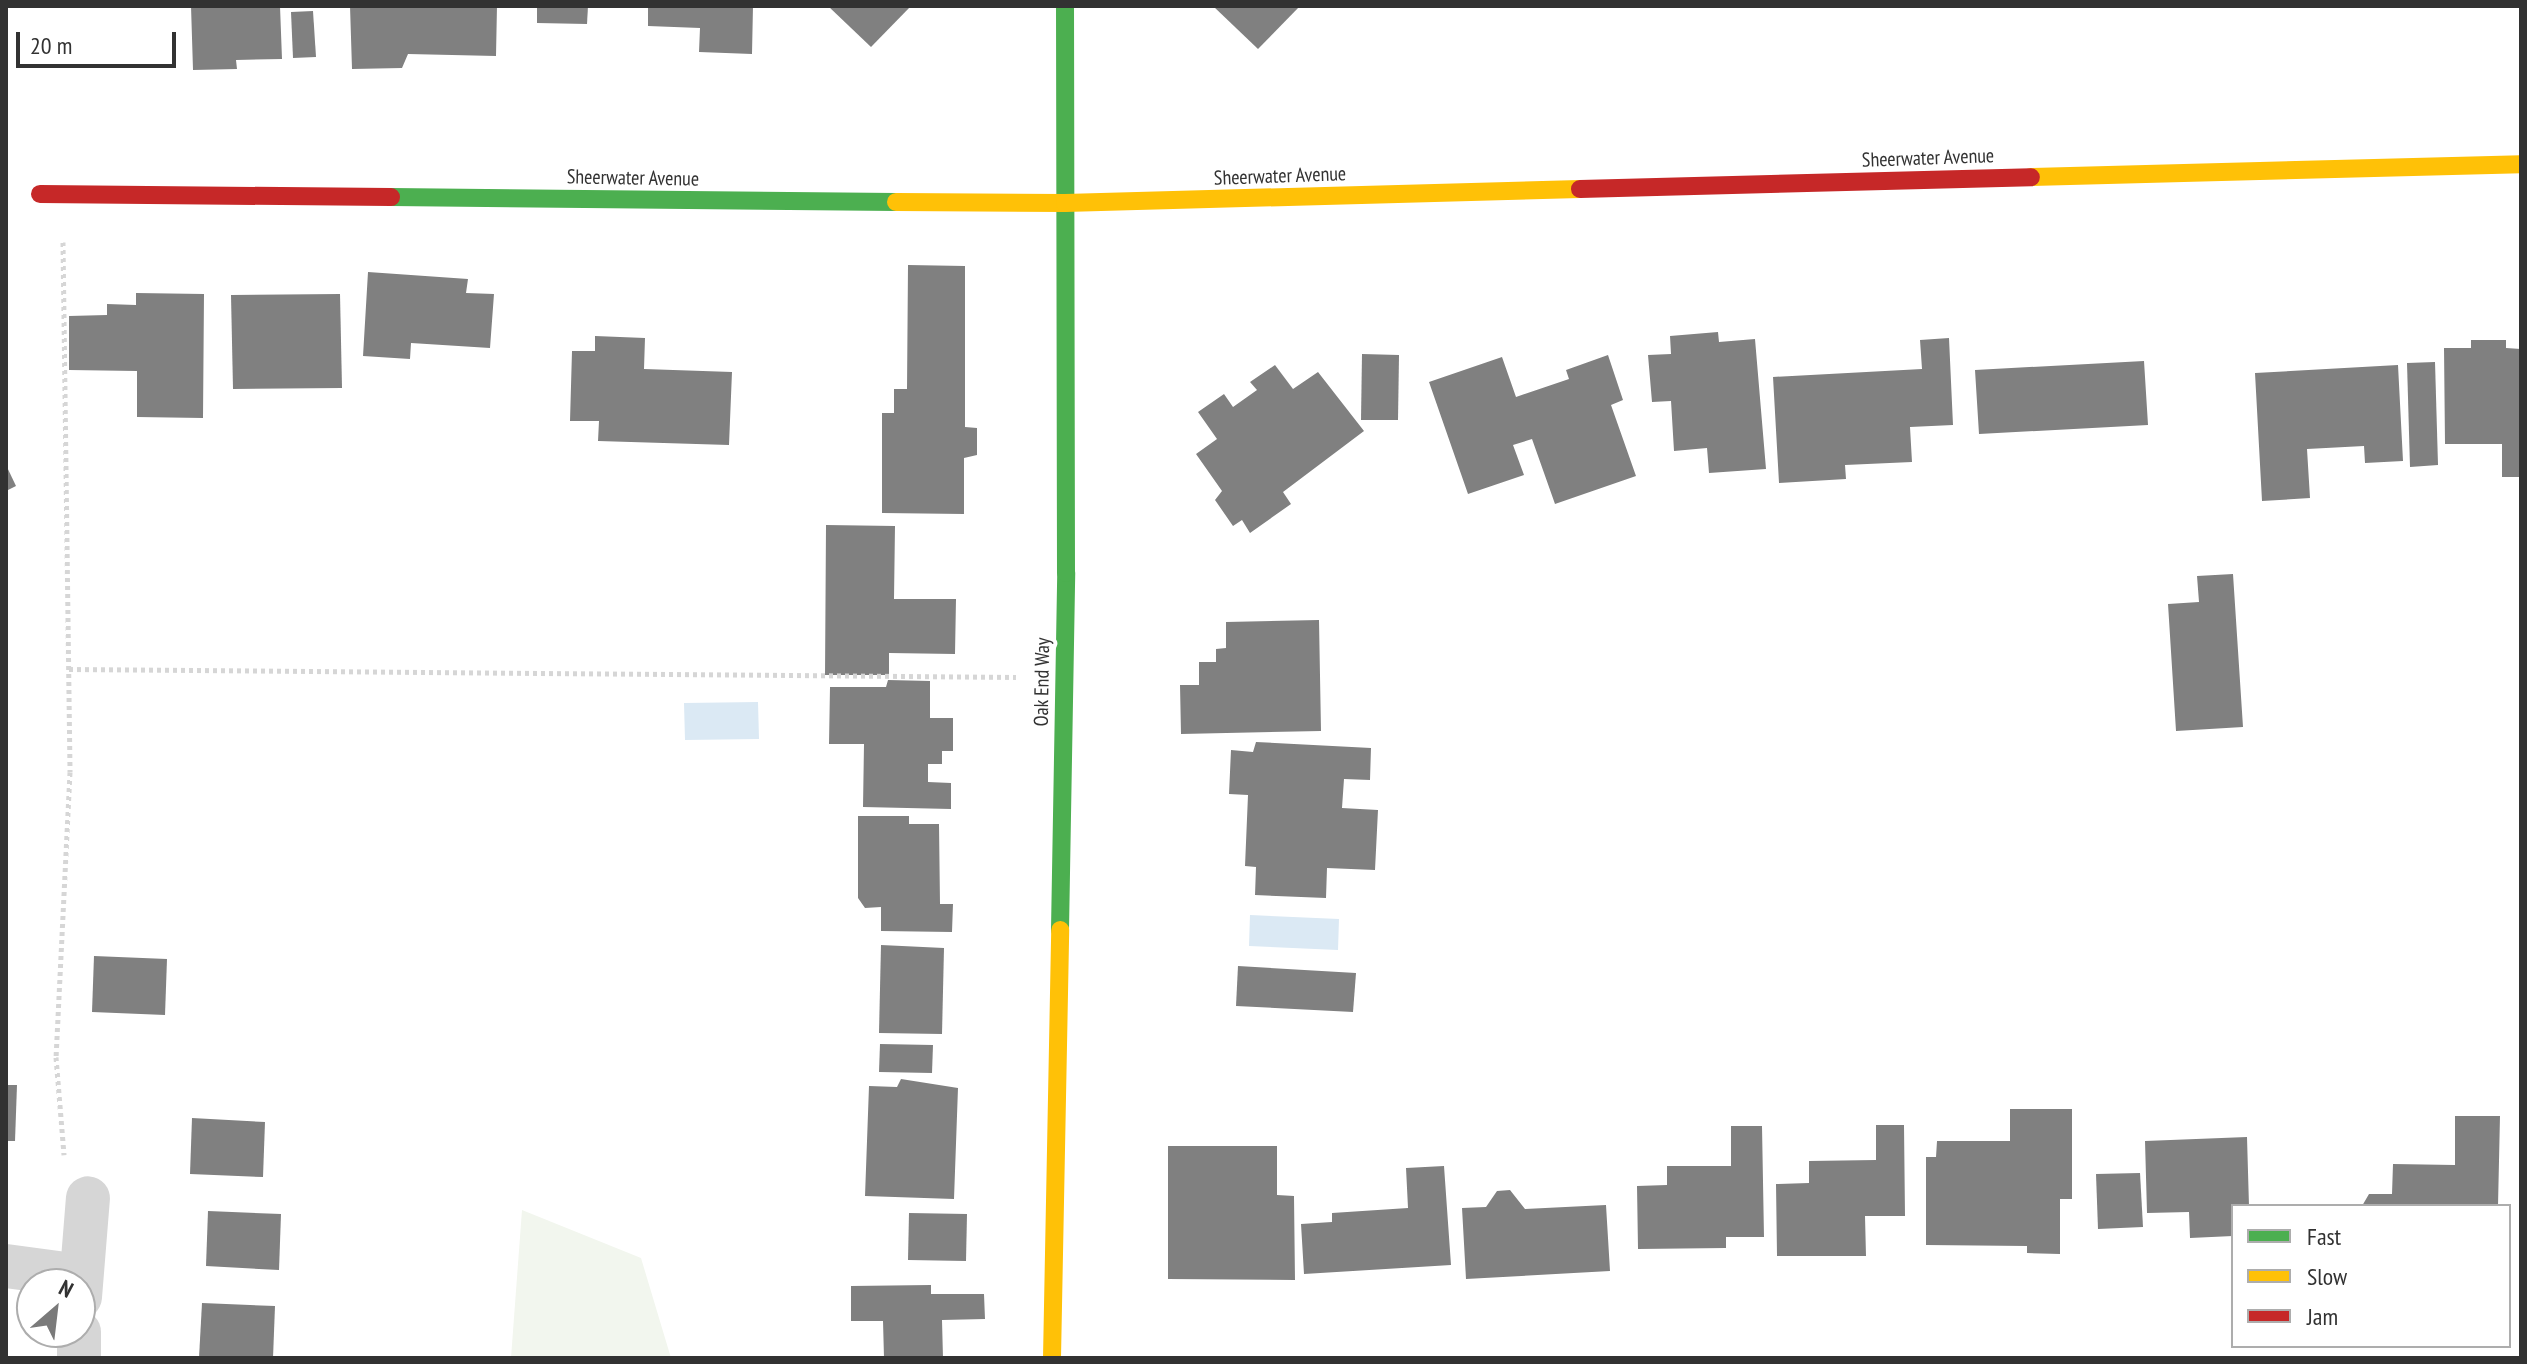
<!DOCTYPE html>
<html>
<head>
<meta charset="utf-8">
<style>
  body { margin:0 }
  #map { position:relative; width:2527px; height:1364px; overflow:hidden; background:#fff; font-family:"PT Sans Narrow",sans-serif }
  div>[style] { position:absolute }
  .green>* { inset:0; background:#f2f6ee }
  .water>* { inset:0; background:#dbe9f4 }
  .building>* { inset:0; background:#808080 }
  .path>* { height:5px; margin-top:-2.5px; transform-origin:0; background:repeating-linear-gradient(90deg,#d6d6d6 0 4px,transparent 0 8px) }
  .street>* { height:44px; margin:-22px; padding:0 22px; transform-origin:22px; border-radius:22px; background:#d6d6d6 }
  .fast>* { height:18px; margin:-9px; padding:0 9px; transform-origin:9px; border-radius:9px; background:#4caf50 }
  .slow>* { height:18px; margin:-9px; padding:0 9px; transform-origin:9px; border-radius:9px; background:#ffc107 }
  .jam>* { height:18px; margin:-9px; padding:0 9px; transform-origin:9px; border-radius:9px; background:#c62828 }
  span { translate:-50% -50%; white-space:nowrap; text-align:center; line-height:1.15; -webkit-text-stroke:8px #fff; paint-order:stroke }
  .street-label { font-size:20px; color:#323232 }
  .frame { position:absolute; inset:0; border:8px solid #323232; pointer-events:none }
  .legend { position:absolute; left:2231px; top:1204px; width:280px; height:144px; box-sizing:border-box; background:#fff; border:2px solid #adadad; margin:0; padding:10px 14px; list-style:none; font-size:24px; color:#323232 }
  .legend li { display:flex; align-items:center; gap:16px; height:40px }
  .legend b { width:40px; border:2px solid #adadad }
  .north { position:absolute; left:16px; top:1268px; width:80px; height:80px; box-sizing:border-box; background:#fff; border:2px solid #adadad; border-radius:50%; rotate:28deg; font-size:22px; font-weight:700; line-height:32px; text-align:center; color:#323232 }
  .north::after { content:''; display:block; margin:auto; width:28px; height:36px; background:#7a7a7a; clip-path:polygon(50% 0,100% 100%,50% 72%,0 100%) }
  .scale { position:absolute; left:16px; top:32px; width:160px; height:36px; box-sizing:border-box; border:4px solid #323232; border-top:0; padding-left:10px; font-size:24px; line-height:28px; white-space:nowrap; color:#323232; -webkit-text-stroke:6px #fff; paint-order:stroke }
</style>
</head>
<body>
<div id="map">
  <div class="green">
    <i style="clip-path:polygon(522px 1210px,641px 1258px,671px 1358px,511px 1358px)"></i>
  </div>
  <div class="water">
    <i style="clip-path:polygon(758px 702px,759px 739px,685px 740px,684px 703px)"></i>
    <i style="clip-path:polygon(1250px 915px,1339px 919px,1338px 950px,1249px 946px)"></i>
  </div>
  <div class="building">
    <i style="clip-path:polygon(191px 6px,280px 6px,282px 59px,236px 60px,237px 69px,193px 70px)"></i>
    <i style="clip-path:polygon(350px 6px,497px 6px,496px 56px,408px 54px,402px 68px,352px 69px)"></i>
    <i style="clip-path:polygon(537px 6px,588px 6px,587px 24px,537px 23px)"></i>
    <i style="clip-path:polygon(648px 6px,753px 6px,752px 54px,699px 52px,700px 28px,648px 26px)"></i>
    <i style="clip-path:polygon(828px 6px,911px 6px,871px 47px)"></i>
    <i style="clip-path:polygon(1213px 6px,1300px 6px,1258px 49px)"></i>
    <i style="clip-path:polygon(313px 11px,316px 57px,293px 58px,291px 12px)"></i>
    <i style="clip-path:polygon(908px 265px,965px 266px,965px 427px,977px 428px,977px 455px,964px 458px,964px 514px,882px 513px,882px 413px,894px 413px,894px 389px,907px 389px)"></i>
    <i style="clip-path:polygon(368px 272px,468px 279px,466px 293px,494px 294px,490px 348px,411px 343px,410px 359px,363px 356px)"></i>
    <i style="clip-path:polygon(136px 293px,204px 294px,203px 418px,137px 417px,137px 371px,69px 370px,69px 316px,107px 315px,107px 304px,136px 305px)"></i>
    <i style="clip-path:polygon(340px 294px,342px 388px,233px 389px,231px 295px)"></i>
    <i style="clip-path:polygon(1718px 332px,1719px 342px,1755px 339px,1766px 469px,1709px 473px,1707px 448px,1674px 451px,1671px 401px,1652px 402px,1648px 355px,1671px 354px,1670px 336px)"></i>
    <i style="clip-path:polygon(595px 336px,645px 338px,644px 369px,732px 372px,729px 445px,598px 441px,599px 421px,570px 421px,572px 351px,595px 351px)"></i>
    <i style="clip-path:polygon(1949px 338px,1953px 425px,1910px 427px,1912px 462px,1845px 465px,1846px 479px,1779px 483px,1773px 377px,1922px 369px,1920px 340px)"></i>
    <i style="clip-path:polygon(2471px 340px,2506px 340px,2506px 348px,2521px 349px,2521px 477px,2502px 477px,2502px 444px,2445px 444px,2444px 348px,2471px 348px)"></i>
    <i style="clip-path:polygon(1362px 354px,1399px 355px,1398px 420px,1361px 420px)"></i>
    <i style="clip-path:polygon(1608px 355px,1623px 400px,1611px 405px,1636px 476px,1555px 504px,1532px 439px,1513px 445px,1524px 475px,1468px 494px,1429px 382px,1502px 357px,1516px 397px,1569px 379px,1566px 370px)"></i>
    <i style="clip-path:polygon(2144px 361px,2148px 425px,1979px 434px,1975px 370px)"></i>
    <i style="clip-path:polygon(2435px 362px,2438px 465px,2410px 467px,2407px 363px)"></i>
    <i style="clip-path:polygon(1275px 365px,1293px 389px,1318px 372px,1364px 431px,1283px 492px,1291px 504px,1250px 533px,1242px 520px,1233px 526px,1215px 500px,1222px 491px,1196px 454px,1217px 439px,1198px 412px,1224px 394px,1233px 407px,1257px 390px,1250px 382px)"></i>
    <i style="clip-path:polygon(2398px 365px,2403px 461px,2365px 463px,2364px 446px,2307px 449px,2310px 498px,2262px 501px,2255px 373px)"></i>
    <i style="clip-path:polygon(6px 465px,16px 486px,6px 491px)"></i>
    <i style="clip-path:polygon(826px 525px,895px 526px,894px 599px,956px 599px,955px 654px,889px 653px,889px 675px,825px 675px)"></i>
    <i style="clip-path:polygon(2233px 574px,2243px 727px,2176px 731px,2168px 604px,2199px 602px,2197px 576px)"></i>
    <i style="clip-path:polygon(1319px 620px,1321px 731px,1181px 734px,1180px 685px,1199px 685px,1199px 662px,1216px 662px,1216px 649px,1226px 648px,1226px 622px)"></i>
    <i style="clip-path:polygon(888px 680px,930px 681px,930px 718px,953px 718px,953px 751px,942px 751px,942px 764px,928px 764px,928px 782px,951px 783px,951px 809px,863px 807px,864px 744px,829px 744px,830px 687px,886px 687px)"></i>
    <i style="clip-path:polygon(1256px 742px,1371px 748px,1370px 780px,1344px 779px,1342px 808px,1378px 810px,1375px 870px,1327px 868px,1326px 898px,1255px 895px,1256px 867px,1245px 866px,1248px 795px,1229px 794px,1231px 750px,1253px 752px)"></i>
    <i style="clip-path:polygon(858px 816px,909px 816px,909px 824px,939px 824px,940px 904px,953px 904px,952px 932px,881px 931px,881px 907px,865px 908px,858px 898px)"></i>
    <i style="clip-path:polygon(881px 945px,944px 948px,942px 1034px,879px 1033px)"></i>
    <i style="clip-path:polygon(94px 956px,167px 959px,165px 1015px,92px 1012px)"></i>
    <i style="clip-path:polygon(1238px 966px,1356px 973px,1353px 1012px,1236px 1006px)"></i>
    <i style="clip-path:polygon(880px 1044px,933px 1045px,932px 1073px,879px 1072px)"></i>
    <i style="clip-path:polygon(901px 1079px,958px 1088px,954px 1199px,865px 1196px,869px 1086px,897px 1087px)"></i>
    <i style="clip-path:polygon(6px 1085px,17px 1085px,15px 1141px,6px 1141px)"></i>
    <i style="clip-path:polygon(2010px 1109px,2072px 1109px,2072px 1199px,2060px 1199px,2060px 1254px,2027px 1253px,2027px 1246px,1926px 1245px,1926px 1157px,1936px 1157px,1937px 1141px,2010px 1141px)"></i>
    <i style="clip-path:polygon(2455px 1116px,2500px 1116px,2498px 1206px,2362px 1206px,2369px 1194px,2392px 1194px,2393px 1164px,2455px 1165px)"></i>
    <i style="clip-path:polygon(192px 1118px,265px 1122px,263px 1177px,190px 1174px)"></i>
    <i style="clip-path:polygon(1876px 1125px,1904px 1125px,1905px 1216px,1865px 1216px,1866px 1256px,1777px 1256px,1776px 1184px,1809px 1183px,1809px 1161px,1876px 1160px)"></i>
    <i style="clip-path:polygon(1731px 1126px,1762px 1126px,1764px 1237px,1726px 1237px,1726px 1248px,1638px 1249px,1637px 1186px,1667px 1185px,1667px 1166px,1731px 1166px)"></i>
    <i style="clip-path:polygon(2247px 1137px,2249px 1206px,2233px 1206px,2233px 1236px,2190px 1238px,2189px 1212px,2147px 1213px,2145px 1141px)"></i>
    <i style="clip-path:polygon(1168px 1146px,1277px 1146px,1277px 1195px,1294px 1196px,1295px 1280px,1168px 1279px)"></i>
    <i style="clip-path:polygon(1444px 1166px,1451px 1265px,1304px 1274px,1301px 1224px,1332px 1222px,1332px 1213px,1408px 1208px,1406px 1168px)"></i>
    <i style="clip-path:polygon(2140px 1173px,2143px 1227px,2098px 1229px,2096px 1174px)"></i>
    <i style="clip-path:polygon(1510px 1190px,1525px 1209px,1606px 1205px,1610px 1271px,1466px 1279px,1462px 1208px,1486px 1207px,1497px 1191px)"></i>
    <i style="clip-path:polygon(208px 1211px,281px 1214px,279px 1270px,206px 1266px)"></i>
    <i style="clip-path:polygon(909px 1213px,967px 1214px,966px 1261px,908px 1260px)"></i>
    <i style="clip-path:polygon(931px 1285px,931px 1294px,984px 1294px,985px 1319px,942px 1320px,943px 1358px,884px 1358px,883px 1321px,851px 1321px,851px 1286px)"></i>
    <i style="clip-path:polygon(202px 1303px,275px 1306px,273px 1358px,199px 1358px)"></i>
  </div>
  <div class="path">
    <i style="left:63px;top:242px;width:530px;rotate:89.24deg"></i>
    <i style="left:70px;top:772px;width:285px;rotate:92.8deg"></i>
    <i style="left:56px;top:1057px;width:98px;rotate:85.3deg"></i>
    <i style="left:69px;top:669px;width:947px;rotate:0.48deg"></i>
  </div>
  <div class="street">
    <i style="left:6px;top:1266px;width:75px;rotate:7.7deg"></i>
    <i style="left:80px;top:1297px;width:99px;rotate:-85.4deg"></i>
    <i style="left:79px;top:1358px;width:26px;rotate:-90deg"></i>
  </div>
  <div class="fast">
    <i style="left:391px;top:197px;width:505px;rotate:0.57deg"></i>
    <i style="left:1060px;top:930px;width:357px;rotate:-89deg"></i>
    <i style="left:1066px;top:573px;width:567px;rotate:-90.1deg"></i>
  </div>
  <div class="slow">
    <i style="left:2031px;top:177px;width:490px;rotate:-1.5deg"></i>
    <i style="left:896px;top:202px;width:169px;rotate:0.3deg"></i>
    <i style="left:1065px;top:203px;width:515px;rotate:-1.56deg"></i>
    <i style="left:1052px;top:1358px;width:428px;rotate:-88.9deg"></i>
  </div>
  <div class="jam">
    <i style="left:1580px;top:189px;width:451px;rotate:-1.5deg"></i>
    <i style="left:40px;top:194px;width:351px;rotate:0.5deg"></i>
  </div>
  <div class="street-label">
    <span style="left:1928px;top:158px;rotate:-2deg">Sheerwater Avenue</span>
    <span style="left:1280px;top:176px;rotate:-2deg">Sheerwater Avenue</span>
    <span style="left:633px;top:178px;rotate:1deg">Sheerwater Avenue</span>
    <span style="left:1042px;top:682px;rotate:-89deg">Oak End Way</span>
  </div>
  <div class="frame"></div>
  <ul class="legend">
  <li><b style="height:10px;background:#4caf50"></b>Fast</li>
  <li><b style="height:10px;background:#ffc107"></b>Slow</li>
  <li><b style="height:10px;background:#c62828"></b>Jam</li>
  </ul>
  <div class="north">N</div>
  <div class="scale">20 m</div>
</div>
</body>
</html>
